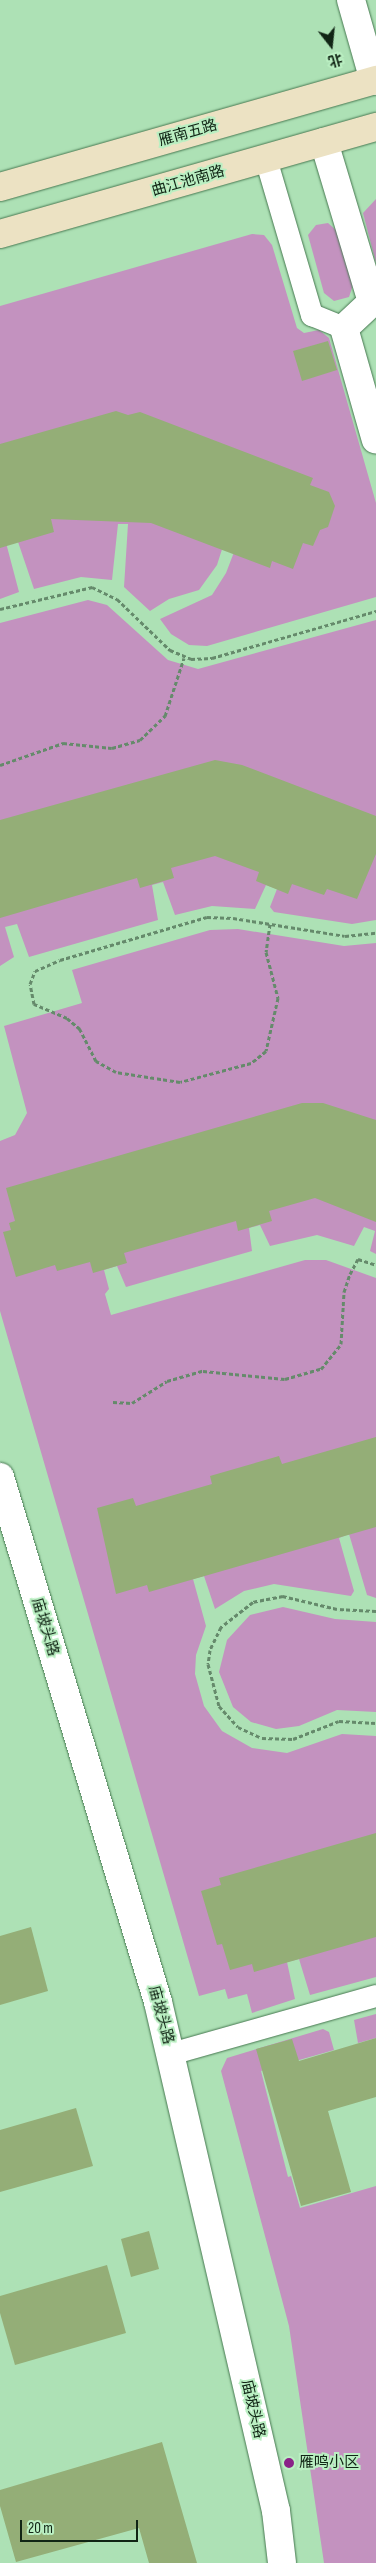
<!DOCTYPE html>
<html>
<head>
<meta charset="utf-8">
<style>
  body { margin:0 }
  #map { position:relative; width:376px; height:2563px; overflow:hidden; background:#ade1b5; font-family:"Sofia Sans Condensed","Noto Sans SC",sans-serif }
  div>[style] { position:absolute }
  .green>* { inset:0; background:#c392bf }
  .building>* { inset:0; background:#94ae77 }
  .path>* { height:3px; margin-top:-1.5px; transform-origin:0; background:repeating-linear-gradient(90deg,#658a6b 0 4px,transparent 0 6.5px) }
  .roads { filter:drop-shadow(0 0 1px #477851) drop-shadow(0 0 1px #477851) }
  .service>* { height:22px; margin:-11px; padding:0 11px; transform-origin:11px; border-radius:11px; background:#fff }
  .minor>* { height:28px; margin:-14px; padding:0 14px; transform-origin:14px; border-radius:14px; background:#fff }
  .tertiary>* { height:28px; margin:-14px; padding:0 14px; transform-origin:14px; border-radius:14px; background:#fff }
  .secondary>* { height:28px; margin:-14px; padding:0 14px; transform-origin:14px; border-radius:14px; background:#ece2c3 }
  .dots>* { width:14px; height:14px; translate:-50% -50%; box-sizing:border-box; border:2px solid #baefc2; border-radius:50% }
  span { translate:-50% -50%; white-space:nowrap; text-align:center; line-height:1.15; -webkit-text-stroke:4px #baefc2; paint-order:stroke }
  .street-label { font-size:15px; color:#112515 }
  .poi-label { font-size:15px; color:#112515 }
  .left { translate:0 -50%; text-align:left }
  .north { position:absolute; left:306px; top:20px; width:50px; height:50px; -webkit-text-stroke:4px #baefc2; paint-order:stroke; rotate:164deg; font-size:14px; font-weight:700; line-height:20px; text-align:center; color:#112515 }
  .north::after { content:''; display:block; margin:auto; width:18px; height:22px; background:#112515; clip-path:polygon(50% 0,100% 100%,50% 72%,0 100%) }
  .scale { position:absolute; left:20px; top:2520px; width:118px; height:22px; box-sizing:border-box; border:2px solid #112515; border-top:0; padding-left:6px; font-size:15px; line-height:18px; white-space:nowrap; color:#112515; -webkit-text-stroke:4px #baefc2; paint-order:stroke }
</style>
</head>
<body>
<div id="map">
  <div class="green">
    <i style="clip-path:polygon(376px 199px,376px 263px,363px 213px)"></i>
    <i style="clip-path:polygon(328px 223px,337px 231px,353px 285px,349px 297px,334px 301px,324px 293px,308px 235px,316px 225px)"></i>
    <i style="clip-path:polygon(252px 234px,264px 235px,272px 245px,297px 328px,304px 333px,319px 330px,329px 338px,376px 503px,376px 597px,207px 646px,189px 645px,171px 634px,160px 619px,212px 595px,226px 573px,236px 547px,224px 543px,217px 565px,199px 590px,169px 599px,150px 611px,124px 587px,128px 524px,118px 524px,112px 580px,81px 577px,34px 589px,16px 536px,5px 539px,19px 592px,0 599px,0 306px)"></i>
    <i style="clip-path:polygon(88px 600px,107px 605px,168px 660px,198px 669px,376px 620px,376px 920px,352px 924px,274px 912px,270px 907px,277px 889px,266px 885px,255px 909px,212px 906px,175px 915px,163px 882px,152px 885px,158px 920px,29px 957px,17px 924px,5px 927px,14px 957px,0 966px,0 623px)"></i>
    <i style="clip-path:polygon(238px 929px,344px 946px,376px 943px,376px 1254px,370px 1251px,375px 1231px,364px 1227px,354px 1246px,317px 1235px,270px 1246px,260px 1225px,249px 1228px,252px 1251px,126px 1287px,117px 1266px,104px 1270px,109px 1289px,105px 1294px,111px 1315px,305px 1260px,326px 1260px,376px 1278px,376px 1598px,367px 1595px,349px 1534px,339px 1538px,354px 1591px,351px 1596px,274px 1584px,244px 1591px,215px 1609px,204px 1576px,193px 1579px,206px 1626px,196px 1655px,195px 1674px,204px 1706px,222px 1731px,252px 1748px,287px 1753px,342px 1734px,376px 1736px,376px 1977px,310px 1995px,299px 1959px,287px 1962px,295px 1999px,252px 2013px,247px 1994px,228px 1999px,225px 1989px,199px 1996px,0 1311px,0 1141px,15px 1135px,27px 1113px,4px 1026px,82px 1003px,72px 970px,210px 930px)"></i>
    <i style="clip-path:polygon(283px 1607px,335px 1619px,376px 1622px,376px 1712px,337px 1710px,299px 1726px,276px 1729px,251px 1722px,233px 1707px,219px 1672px,227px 1640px,250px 1615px)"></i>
    <i style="clip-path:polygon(376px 2014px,376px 2038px,358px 2043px,354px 2020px)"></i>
    <i style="clip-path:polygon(323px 2029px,329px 2032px,334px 2050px,261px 2071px,288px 2177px,291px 2176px,300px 2208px,376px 2186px,376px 2563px,324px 2563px,289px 2326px,221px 2071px,227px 2058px)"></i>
  </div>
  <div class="building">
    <i style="clip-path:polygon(328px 341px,337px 370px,302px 381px,293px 351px)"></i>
    <i style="clip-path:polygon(116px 411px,128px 415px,140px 412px,313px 478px,310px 485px,329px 492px,335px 506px,328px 527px,320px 530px,313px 546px,303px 543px,293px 569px,272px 561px,270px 568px,151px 523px,51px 519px,54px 532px,0 548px,0 444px)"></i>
    <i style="clip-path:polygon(215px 760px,242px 765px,376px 816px,376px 854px,357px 899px,327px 889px,324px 895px,292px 884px,288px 894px,256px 881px,259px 872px,215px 856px,171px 868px,174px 878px,140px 888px,137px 878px,0 918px,0 820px)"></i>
    <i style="clip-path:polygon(302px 1103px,323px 1103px,376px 1120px,376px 1222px,315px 1198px,269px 1211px,272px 1221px,238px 1231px,236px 1221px,124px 1253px,127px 1263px,93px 1273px,90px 1262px,57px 1271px,55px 1265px,16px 1277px,3px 1232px,11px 1230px,9px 1223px,15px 1221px,6px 1188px)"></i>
    <i style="clip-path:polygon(376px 1437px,376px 1527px,149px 1592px,147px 1585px,116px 1594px,97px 1508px,133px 1498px,136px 1506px,212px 1484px,210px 1476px,279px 1456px,282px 1464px)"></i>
    <i style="clip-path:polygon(376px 1833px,376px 1937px,254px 1972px,252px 1964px,230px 1970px,222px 1944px,217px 1945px,201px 1891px,221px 1885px,219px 1878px)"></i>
    <i style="clip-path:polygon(31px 1927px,48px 1991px,0 2005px,0 1936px)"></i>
    <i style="clip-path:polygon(376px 2038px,376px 2097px,328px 2111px,351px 2192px,301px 2206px,256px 2049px,292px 2039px,299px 2061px)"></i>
    <i style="clip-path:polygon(76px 2108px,93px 2166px,0 2192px,0 2130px)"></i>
    <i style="clip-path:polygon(149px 2231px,159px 2269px,131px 2277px,121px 2239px)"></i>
    <i style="clip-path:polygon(107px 2265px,126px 2333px,15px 2365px,0 2313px,0 2296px)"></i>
    <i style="clip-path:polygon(162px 2442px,197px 2563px,149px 2563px,139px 2528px,16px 2562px,0 2506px,0 2490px)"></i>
  </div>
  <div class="path">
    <i style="left:0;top:609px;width:95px;rotate:-13.4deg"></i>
    <i style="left:92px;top:587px;width:28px;rotate:26deg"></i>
    <i style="left:117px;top:599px;width:74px;rotate:43.9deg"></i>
    <i style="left:170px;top:650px;width:23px;rotate:23deg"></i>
    <i style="left:191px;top:659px;width:21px;rotate:-3deg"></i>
    <i style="left:212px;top:658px;width:171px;rotate:-16deg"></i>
    <i style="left:0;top:765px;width:67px;rotate:-19.2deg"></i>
    <i style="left:63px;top:743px;width:49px;rotate:5.8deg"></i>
    <i style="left:112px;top:748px;width:29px;rotate:-16deg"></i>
    <i style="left:140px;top:740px;width:35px;rotate:-44deg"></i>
    <i style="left:165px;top:716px;width:61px;rotate:-71.9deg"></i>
    <i style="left:270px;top:924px;width:28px;rotate:98deg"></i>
    <i style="left:266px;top:952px;width:48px;rotate:75.4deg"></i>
    <i style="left:278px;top:998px;width:54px;rotate:102.8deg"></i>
    <i style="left:266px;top:1051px;width:19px;rotate:141deg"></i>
    <i style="left:251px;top:1063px;width:73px;rotate:165deg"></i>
    <i style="left:180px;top:1082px;width:65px;rotate:-171.1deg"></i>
    <i style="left:116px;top:1072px;width:23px;rotate:-151deg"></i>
    <i style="left:96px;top:1061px;width:36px;rotate:-117deg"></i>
    <i style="left:80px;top:1029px;width:17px;rotate:-140deg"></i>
    <i style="left:67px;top:1018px;width:36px;rotate:-157deg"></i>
    <i style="left:34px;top:1004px;width:20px;rotate:-101deg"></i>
    <i style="left:30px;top:984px;width:14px;rotate:-69deg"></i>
    <i style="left:35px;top:971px;width:27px;rotate:-24deg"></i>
    <i style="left:60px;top:960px;width:153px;rotate:-16.3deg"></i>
    <i style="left:207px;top:917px;width:26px;rotate:2deg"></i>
    <i style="left:233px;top:918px;width:113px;rotate:9.1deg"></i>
    <i style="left:345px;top:936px;width:31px;rotate:-6deg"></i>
    <i style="left:113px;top:1402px;width:19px;rotate:3deg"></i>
    <i style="left:132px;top:1403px;width:41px;rotate:-32.2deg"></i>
    <i style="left:167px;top:1381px;width:37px;rotate:-16deg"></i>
    <i style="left:203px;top:1371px;width:82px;rotate:5.6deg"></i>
    <i style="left:285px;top:1379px;width:37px;rotate:-16deg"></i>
    <i style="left:321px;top:1369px;width:32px;rotate:-51deg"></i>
    <i style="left:341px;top:1344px;width:52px;rotate:-86.7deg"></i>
    <i style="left:344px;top:1292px;width:19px;rotate:-72deg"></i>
    <i style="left:350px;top:1274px;width:17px;rotate:-62deg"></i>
    <i style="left:358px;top:1259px;width:19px;rotate:18deg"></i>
    <i style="left:376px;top:1611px;width:39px;rotate:-177deg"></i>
    <i style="left:337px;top:1609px;width:56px;rotate:-166.5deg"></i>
    <i style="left:283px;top:1596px;width:31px;rotate:169deg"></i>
    <i style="left:253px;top:1602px;width:41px;rotate:142deg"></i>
    <i style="left:221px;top:1627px;width:25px;rotate:116deg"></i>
    <i style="left:210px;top:1650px;width:14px;rotate:98deg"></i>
    <i style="left:208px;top:1664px;width:43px;rotate:75.3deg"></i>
    <i style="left:219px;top:1706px;width:28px;rotate:48deg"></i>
    <i style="left:238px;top:1727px;width:26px;rotate:25deg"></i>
    <i style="left:262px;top:1738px;width:31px;rotate:2deg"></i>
    <i style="left:293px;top:1739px;width:49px;rotate:-21.4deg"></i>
    <i style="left:339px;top:1721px;width:37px;rotate:3deg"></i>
  </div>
  <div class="roads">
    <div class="service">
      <i style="left:266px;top:159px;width:163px;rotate:73.6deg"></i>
      <i style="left:312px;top:315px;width:35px;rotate:22deg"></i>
      <i style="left:171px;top:2054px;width:213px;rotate:-15.8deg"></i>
    </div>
    <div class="minor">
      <i style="left:351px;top:0;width:84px;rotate:74.1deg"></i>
      <i style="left:324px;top:142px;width:167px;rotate:73.3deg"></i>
      <i style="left:372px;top:302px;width:38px;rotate:137deg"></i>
      <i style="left:344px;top:328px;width:116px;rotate:74.1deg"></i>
    </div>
    <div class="tertiary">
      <i style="left:0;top:1477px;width:548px;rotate:73.25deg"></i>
      <i style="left:158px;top:2002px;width:522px;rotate:76.95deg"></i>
      <i style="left:276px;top:2511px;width:52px;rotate:83.4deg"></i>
    </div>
    <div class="secondary">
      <i style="left:0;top:187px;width:391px;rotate:-15.9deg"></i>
      <i style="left:0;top:234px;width:391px;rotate:-15.9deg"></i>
    </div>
  </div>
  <div class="dots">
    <i style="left:289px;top:2463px;background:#8a2288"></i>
  </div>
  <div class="street-label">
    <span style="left:188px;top:133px;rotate:-16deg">雁南五路</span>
    <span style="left:188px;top:181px;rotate:-16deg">曲江池南路</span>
    <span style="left:45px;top:1627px;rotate:73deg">庙坡头路</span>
    <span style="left:161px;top:2015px;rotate:75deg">庙坡头路</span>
    <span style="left:253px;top:2409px;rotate:77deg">庙坡头路</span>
  </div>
  <div class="poi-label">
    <span class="left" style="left:299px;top:2463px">雁鸣小区</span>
  </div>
  <div class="north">北</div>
  <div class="scale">20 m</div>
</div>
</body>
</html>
